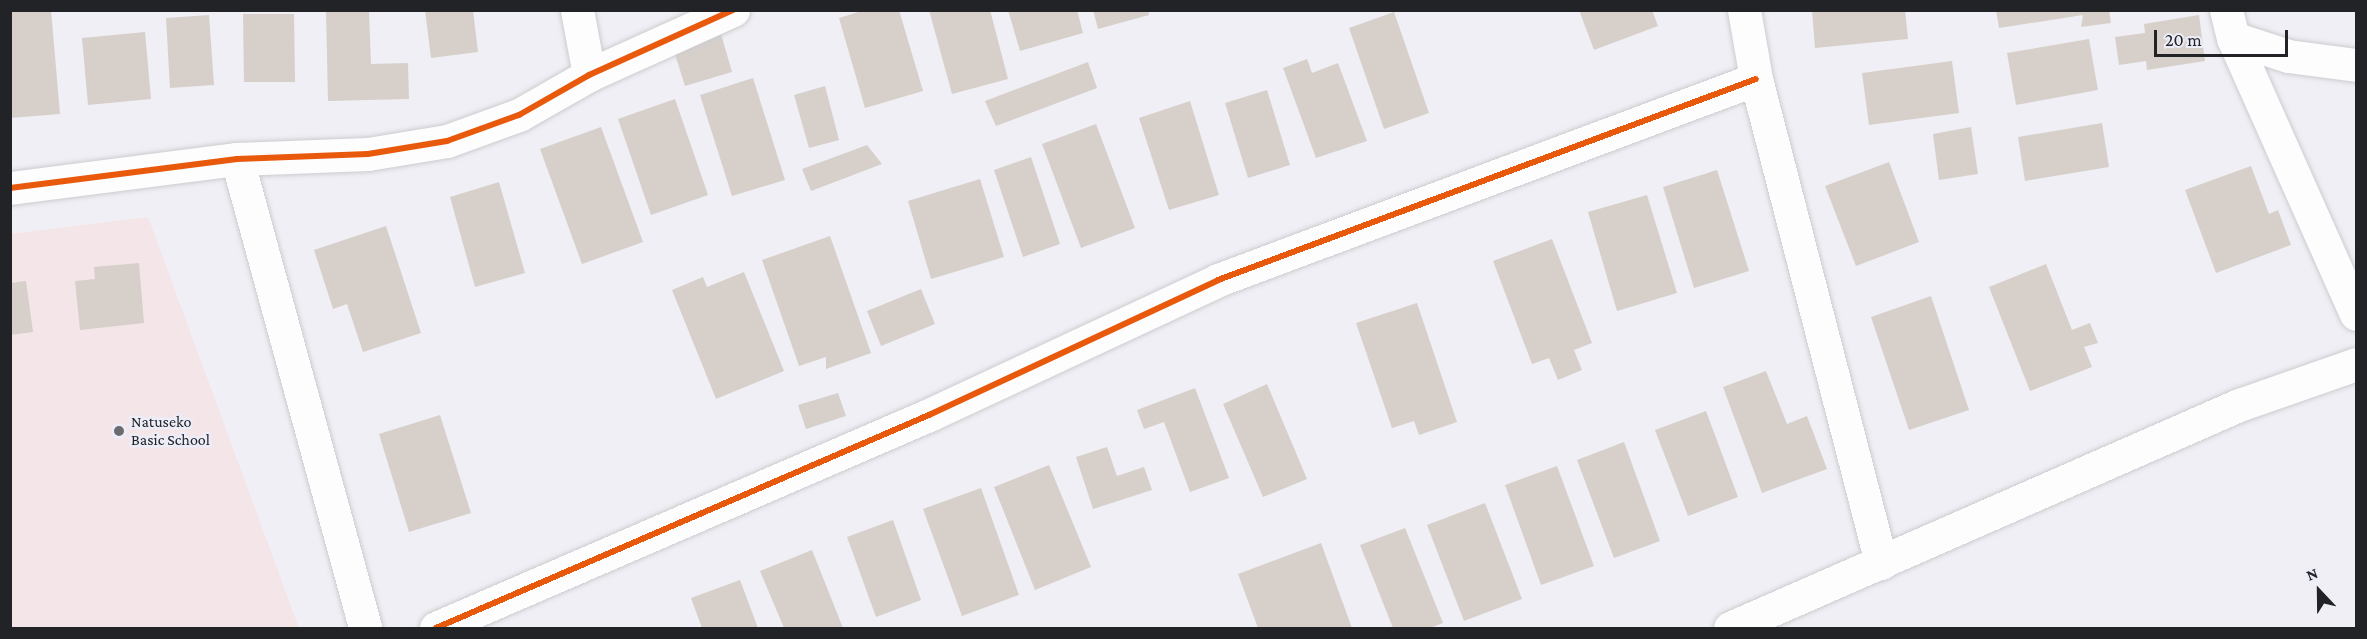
<!DOCTYPE html>
<html>
<head>
<meta charset="utf-8">
<style>
  body { margin:0 }
  #map { position:relative; width:2367px; height:639px; overflow:hidden; background:#efeff5; font-family:"Crimson Pro",serif }
  div>[style] { position:absolute }
  .education>* { inset:0; background:#f4e5e8 }
  .building>* { inset:0; background:#d7d0ca }
  .roads { filter:drop-shadow(0 0 2px #ccccd0) drop-shadow(0 0 2px #ccccd0) }
  .minor>* { height:33px; margin:-16.5px; padding:0 16.5px; transform-origin:16.5px; border-radius:16.5px; background:#fdfdfe }
  .cycleway>* { height:6px; margin:-3px; padding:0 3px; transform-origin:3px; border-radius:3px; background:#e8590c }
  .dots>* { width:16px; height:16px; translate:-50% -50%; box-sizing:border-box; border:3px solid #ecedf8; border-radius:50% }
  span { translate:-50% -50%; white-space:nowrap; text-align:center; line-height:1.15; -webkit-text-stroke:5px #ecedf8; paint-order:stroke }
  .poi-label { font-size:16px; color:#222327 }
  .left { translate:0 -50%; text-align:left }
  .frame { position:absolute; inset:0; border:12px solid #222327; pointer-events:none }
  .north { position:absolute; left:2289px; top:561px; width:60px; height:60px; -webkit-text-stroke:4px #ecedf8; paint-order:stroke; rotate:338deg; font-size:16px; font-weight:700; line-height:24px; text-align:center; color:#222327 }
  .north::after { content:''; display:block; margin:auto; width:21px; height:27px; background:#222327; clip-path:polygon(50% 0,100% 100%,50% 72%,0 100%) }
  .scale { position:absolute; left:2154px; top:30px; width:134px; height:27px; box-sizing:border-box; border:3px solid #222327; border-top:0; padding-left:8px; font-size:18px; line-height:21px; white-space:nowrap; color:#222327; -webkit-text-stroke:4px #ecedf8; paint-order:stroke }
</style>
</head>
<body>
<div id="map">
  <div class="education">
    <i style="clip-path:polygon(148px 217px,299px 628px,11px 628px,10px 234px)"></i>
  </div>
  <div class="building">
    <i style="clip-path:polygon(10px 10px,51px 10px,60px 114px,10px 118px)"></i>
    <i style="clip-path:polygon(425px 10px,473px 10px,478px 52px,431px 58px)"></i>
    <i style="clip-path:polygon(865px 10px,899px 10px,923px 91px,865px 108px,839px 18px)"></i>
    <i style="clip-path:polygon(929px 10px,990px 10px,1008px 79px,952px 94px)"></i>
    <i style="clip-path:polygon(1008px 10px,1077px 10px,1083px 33px,1020px 51px)"></i>
    <i style="clip-path:polygon(1093px 10px,1148px 10px,1149px 15px,1098px 29px)"></i>
    <i style="clip-path:polygon(1579px 10px,1652px 10px,1658px 26px,1594px 50px)"></i>
    <i style="clip-path:polygon(1812px 10px,1905px 10px,1908px 39px,1815px 48px)"></i>
    <i style="clip-path:polygon(1996px 10px,2109px 10px,2111px 23px,2081px 27px,2083px 15px,1999px 28px)"></i>
    <i style="clip-path:polygon(369px 11px,371px 64px,408px 63px,409px 99px,328px 101px,326px 12px)"></i>
    <i style="clip-path:polygon(1394px 12px,1429px 113px,1384px 129px,1349px 28px)"></i>
    <i style="clip-path:polygon(243px 14px,294px 14px,295px 82px,244px 82px)"></i>
    <i style="clip-path:polygon(209px 15px,214px 85px,170px 88px,166px 18px)"></i>
    <i style="clip-path:polygon(2199px 15px,2205px 61px,2147px 70px,2146px 61px,2119px 65px,2115px 37px,2145px 33px,2144px 24px)"></i>
    <i style="clip-path:polygon(145px 32px,151px 99px,88px 105px,82px 38px)"></i>
    <i style="clip-path:polygon(721px 34px,732px 72px,685px 86px,673px 48px)"></i>
    <i style="clip-path:polygon(2089px 39px,2098px 90px,2016px 105px,2007px 53px)"></i>
    <i style="clip-path:polygon(1307px 59px,1312px 73px,1338px 63px,1367px 141px,1316px 158px,1283px 68px)"></i>
    <i style="clip-path:polygon(1952px 61px,1959px 113px,1869px 125px,1862px 73px)"></i>
    <i style="clip-path:polygon(1088px 62px,1097px 88px,996px 126px,985px 101px)"></i>
    <i style="clip-path:polygon(753px 78px,785px 180px,732px 196px,700px 95px)"></i>
    <i style="clip-path:polygon(825px 86px,839px 140px,809px 148px,794px 95px)"></i>
    <i style="clip-path:polygon(1267px 90px,1290px 165px,1248px 178px,1225px 103px)"></i>
    <i style="clip-path:polygon(675px 99px,708px 195px,651px 215px,618px 119px)"></i>
    <i style="clip-path:polygon(1190px 101px,1219px 195px,1169px 210px,1139px 118px)"></i>
    <i style="clip-path:polygon(2102px 123px,2109px 167px,2025px 181px,2018px 137px)"></i>
    <i style="clip-path:polygon(1096px 124px,1135px 228px,1081px 248px,1042px 144px)"></i>
    <i style="clip-path:polygon(601px 127px,643px 242px,582px 264px,540px 149px)"></i>
    <i style="clip-path:polygon(1971px 127px,1978px 174px,1939px 180px,1933px 134px)"></i>
    <i style="clip-path:polygon(867px 145px,882px 164px,811px 191px,802px 169px)"></i>
    <i style="clip-path:polygon(1031px 157px,1060px 244px,1023px 257px,994px 170px)"></i>
    <i style="clip-path:polygon(1889px 162px,1919px 242px,1856px 266px,1825px 186px)"></i>
    <i style="clip-path:polygon(2251px 166px,2269px 214px,2278px 210px,2291px 245px,2216px 273px,2185px 190px)"></i>
    <i style="clip-path:polygon(1717px 170px,1749px 271px,1694px 288px,1663px 187px)"></i>
    <i style="clip-path:polygon(980px 179px,1004px 257px,931px 279px,908px 201px)"></i>
    <i style="clip-path:polygon(499px 182px,525px 273px,475px 287px,450px 197px)"></i>
    <i style="clip-path:polygon(1647px 195px,1677px 293px,1617px 311px,1588px 212px)"></i>
    <i style="clip-path:polygon(386px 226px,421px 333px,363px 352px,347px 304px,333px 309px,314px 250px)"></i>
    <i style="clip-path:polygon(830px 236px,871px 353px,826px 369px,826px 357px,799px 366px,762px 260px)"></i>
    <i style="clip-path:polygon(1552px 239px,1592px 343px,1574px 350px,1582px 370px,1558px 380px,1549px 358px,1532px 364px,1493px 261px)"></i>
    <i style="clip-path:polygon(139px 263px,144px 323px,80px 330px,75px 281px,95px 279px,94px 267px)"></i>
    <i style="clip-path:polygon(2046px 264px,2072px 330px,2090px 323px,2098px 343px,2084px 347px,2092px 367px,2030px 391px,1989px 287px)"></i>
    <i style="clip-path:polygon(744px 272px,784px 371px,716px 399px,672px 290px,703px 277px,707px 287px)"></i>
    <i style="clip-path:polygon(26px 281px,33px 332px,10px 335px,10px 283px)"></i>
    <i style="clip-path:polygon(921px 289px,935px 324px,881px 346px,867px 311px)"></i>
    <i style="clip-path:polygon(1931px 296px,1969px 410px,1909px 430px,1871px 317px)"></i>
    <i style="clip-path:polygon(1417px 303px,1457px 422px,1419px 435px,1414px 421px,1392px 428px,1356px 323px)"></i>
    <i style="clip-path:polygon(1766px 371px,1787px 424px,1807px 416px,1827px 469px,1762px 493px,1723px 387px)"></i>
    <i style="clip-path:polygon(1267px 384px,1307px 479px,1263px 497px,1223px 404px)"></i>
    <i style="clip-path:polygon(1195px 388px,1229px 478px,1190px 492px,1164px 422px,1144px 429px,1137px 410px)"></i>
    <i style="clip-path:polygon(838px 393px,846px 416px,806px 429px,798px 405px)"></i>
    <i style="clip-path:polygon(1706px 411px,1738px 497px,1688px 516px,1655px 430px)"></i>
    <i style="clip-path:polygon(440px 415px,471px 513px,409px 532px,379px 434px)"></i>
    <i style="clip-path:polygon(1624px 442px,1660px 541px,1614px 558px,1577px 460px)"></i>
    <i style="clip-path:polygon(1107px 447px,1117px 476px,1144px 467px,1152px 490px,1093px 509px,1076px 457px)"></i>
    <i style="clip-path:polygon(1049px 465px,1091px 567px,1035px 590px,994px 487px)"></i>
    <i style="clip-path:polygon(1557px 466px,1594px 566px,1541px 585px,1505px 485px)"></i>
    <i style="clip-path:polygon(981px 488px,1019px 595px,962px 616px,923px 509px)"></i>
    <i style="clip-path:polygon(1485px 503px,1522px 599px,1464px 621px,1427px 525px)"></i>
    <i style="clip-path:polygon(893px 520px,921px 600px,876px 617px,847px 537px)"></i>
    <i style="clip-path:polygon(1405px 528px,1443px 623px,1430px 628px,1393px 628px,1360px 545px)"></i>
    <i style="clip-path:polygon(1321px 543px,1352px 628px,1258px 628px,1238px 574px)"></i>
    <i style="clip-path:polygon(812px 550px,843px 628px,784px 628px,760px 571px)"></i>
    <i style="clip-path:polygon(740px 580px,758px 628px,702px 628px,691px 598px)"></i>
  </div>
  <div class="roads">
    <div class="minor">
      <i style="left:577px;top:10px;width:66px;rotate:79.5deg"></i>
      <i style="left:1744px;top:10px;width:70px;rotate:80.1deg"></i>
      <i style="left:1756px;top:79px;width:500px;rotate:75.5deg"></i>
      <i style="left:2226px;top:10px;width:29px;rotate:76deg"></i>
      <i style="left:2233px;top:38px;width:302px;rotate:66deg"></i>
      <i style="left:2233px;top:38px;width:58px;rotate:18.1deg"></i>
      <i style="left:2288px;top:56px;width:69px;rotate:7.5deg"></i>
      <i style="left:237px;top:159px;width:486px;rotate:74.7deg"></i>
      <i style="left:10px;top:188px;width:229px;rotate:-7.3deg"></i>
      <i style="left:237px;top:159px;width:131px;rotate:-2.2deg"></i>
      <i style="left:368px;top:154px;width:80px;rotate:-9.3deg"></i>
      <i style="left:447px;top:141px;width:77px;rotate:-19.9deg"></i>
      <i style="left:519px;top:115px;width:81px;rotate:-29.7deg"></i>
      <i style="left:589px;top:75px;width:158px;rotate:-24.3deg"></i>
      <i style="left:436px;top:628px;width:537px;rotate:-23.37deg"></i>
      <i style="left:929px;top:415px;width:319px;rotate:-25deg"></i>
      <i style="left:1218px;top:280px;width:574px;rotate:-20.49deg"></i>
      <i style="left:1730px;top:628px;width:556px;rotate:-23.66deg"></i>
      <i style="left:2239px;top:405px;width:124px;rotate:-19.3deg"></i>
    </div>
  </div>
  <div class="cycleway">
    <i style="left:10px;top:188px;width:229px;rotate:-7.3deg"></i>
    <i style="left:237px;top:159px;width:131px;rotate:-2.2deg"></i>
    <i style="left:368px;top:154px;width:80px;rotate:-9.3deg"></i>
    <i style="left:447px;top:141px;width:77px;rotate:-19.9deg"></i>
    <i style="left:519px;top:115px;width:81px;rotate:-29.7deg"></i>
    <i style="left:589px;top:75px;width:158px;rotate:-24.3deg"></i>
    <i style="left:436px;top:628px;width:537px;rotate:-23.37deg"></i>
    <i style="left:929px;top:415px;width:319px;rotate:-25deg"></i>
    <i style="left:1218px;top:280px;width:574px;rotate:-20.49deg"></i>
  </div>
  <div class="dots">
    <i style="left:119px;top:431px;background:#6a6a6f"></i>
  </div>
  <div class="poi-label">
    <span class="left" style="left:131px;top:431px">Natuseko<br>Basic School</span>
  </div>
  <div class="frame"></div>
  <div class="north">N</div>
  <div class="scale">20 m</div>
</div>
</body>
</html>
